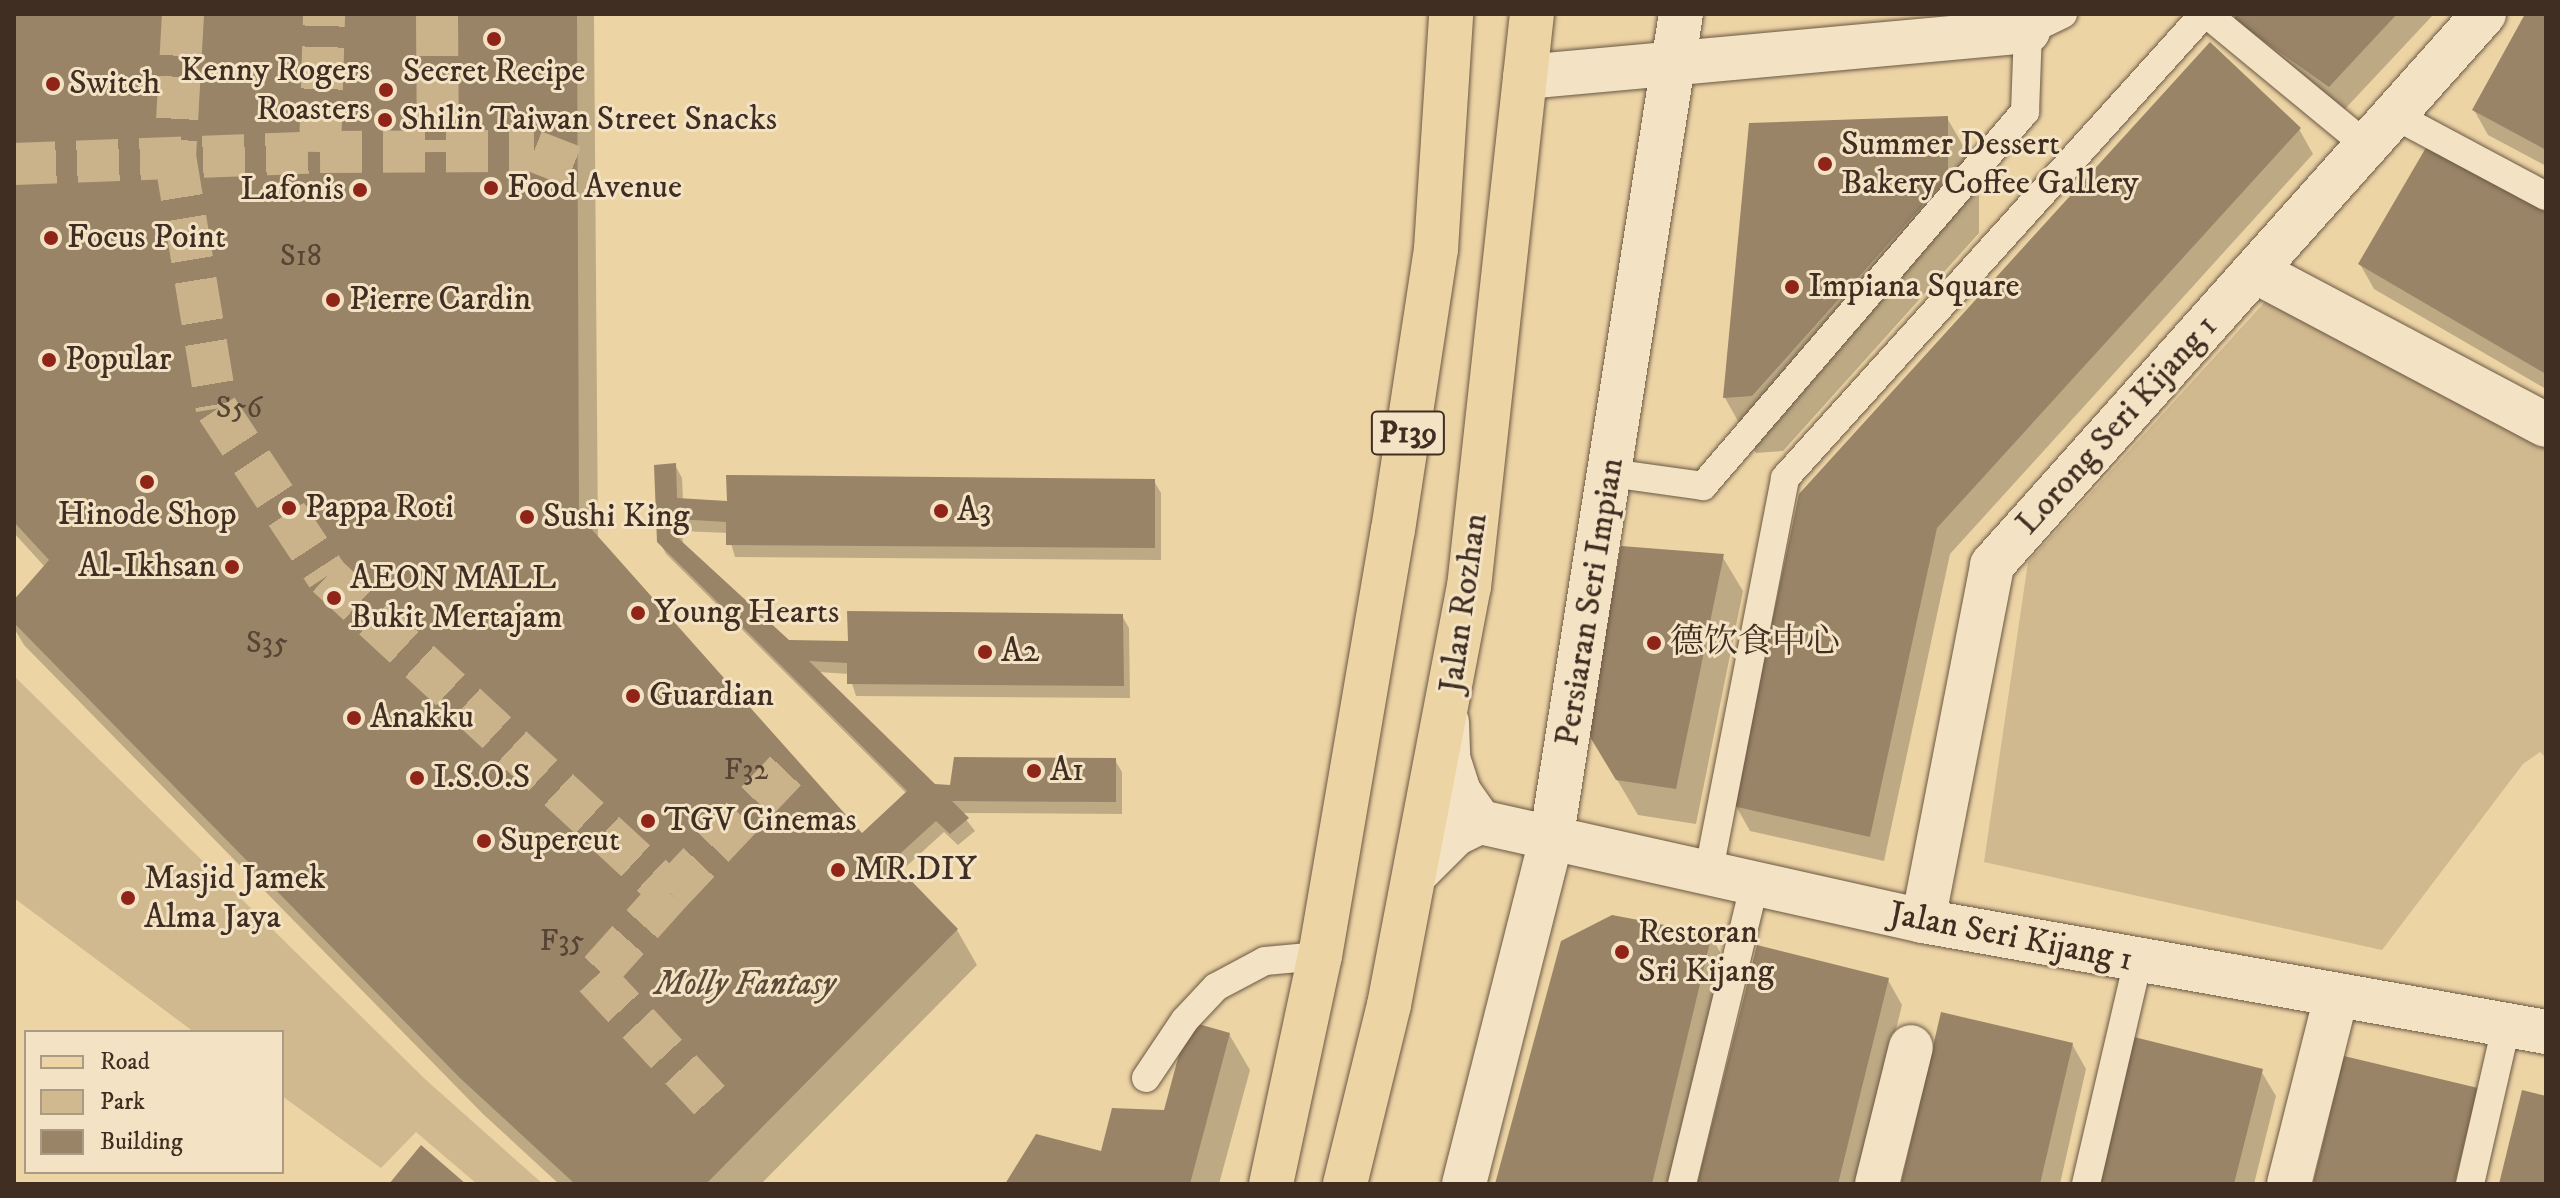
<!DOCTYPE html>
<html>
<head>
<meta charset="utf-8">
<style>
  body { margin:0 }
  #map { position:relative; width:2560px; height:1198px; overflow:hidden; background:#edd4a5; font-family:"IM FELL DW Pica","Noto Serif SC",serif }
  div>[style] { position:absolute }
  .green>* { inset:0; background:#d0b88f }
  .shadow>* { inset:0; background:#0003 }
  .building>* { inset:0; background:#9a8467 }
  .pedestrian-tunnel>* { height:42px; margin-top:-21px; transform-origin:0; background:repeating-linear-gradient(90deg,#cab38b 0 42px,transparent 0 63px) }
  .roads { filter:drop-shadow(0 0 2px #6b5844) drop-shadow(0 0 2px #6b5844) }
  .service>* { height:28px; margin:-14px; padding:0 14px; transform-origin:14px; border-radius:14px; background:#f3e3c4 }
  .minor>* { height:44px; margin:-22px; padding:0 22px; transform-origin:22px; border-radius:22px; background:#f3e3c4 }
  .tertiary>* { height:44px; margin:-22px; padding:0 22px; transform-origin:22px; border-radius:22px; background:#f3e3c4 }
  .primary>* { height:44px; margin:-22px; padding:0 22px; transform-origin:22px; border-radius:22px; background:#edd4a5 }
  .dots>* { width:22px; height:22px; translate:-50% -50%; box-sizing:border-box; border:4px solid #f3e3c4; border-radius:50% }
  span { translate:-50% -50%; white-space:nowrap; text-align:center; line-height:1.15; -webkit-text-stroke:6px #f3e3c4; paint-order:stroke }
  .number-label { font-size:30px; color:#564434 }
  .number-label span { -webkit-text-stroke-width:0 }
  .shield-label span { padding:2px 6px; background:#f3e3c4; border:2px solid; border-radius:6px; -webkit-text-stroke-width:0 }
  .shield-label { font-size:32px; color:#402e23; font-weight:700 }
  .poi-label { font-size:34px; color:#402e23 }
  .right { translate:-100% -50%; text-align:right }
  .left { translate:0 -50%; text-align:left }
  .street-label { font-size:34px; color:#402e23 }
  .park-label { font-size:34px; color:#5d4a39; font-style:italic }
  .frame { position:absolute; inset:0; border:16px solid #402e23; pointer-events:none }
  .legend { position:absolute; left:24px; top:1030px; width:260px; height:144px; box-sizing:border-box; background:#f3e3c4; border:2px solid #ab9b84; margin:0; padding:10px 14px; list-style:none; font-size:24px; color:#402e23 }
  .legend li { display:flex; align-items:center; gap:16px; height:40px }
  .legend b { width:40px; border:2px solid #ab9b84 }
</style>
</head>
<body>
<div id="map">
  <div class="green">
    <i style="clip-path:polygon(2272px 294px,2546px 446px,2546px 758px,2540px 752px,2523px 764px,2382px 950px,1984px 862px,2028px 562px)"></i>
    <i style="clip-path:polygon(14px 676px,426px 1080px,543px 1184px,477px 1184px,416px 1132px,381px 1168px,282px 1096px,282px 1032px,194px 1032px,14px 898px)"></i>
  </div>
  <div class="shadow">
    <i style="clip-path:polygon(14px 14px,594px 14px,598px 540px,863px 835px,907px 794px,666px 554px,659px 541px,675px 465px,682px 478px,683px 500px,729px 503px,1154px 481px,1161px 493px,1161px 560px,735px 557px,728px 533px,682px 531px,683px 545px,788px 642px,850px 643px,1122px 616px,1129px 628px,1130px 698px,856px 696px,849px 674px,818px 672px,934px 786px,952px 788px,1115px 760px,1122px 772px,1122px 814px,961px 813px,975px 831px,958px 845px,944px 832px,900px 872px,957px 930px,977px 965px,761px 1184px,559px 1184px,483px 1114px,24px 645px,14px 628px,14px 599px,45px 567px,14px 533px)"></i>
    <i style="clip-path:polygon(2238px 14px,2434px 14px,2344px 110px,2236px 20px)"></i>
    <i style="clip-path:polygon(2527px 14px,2546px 14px,2546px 166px,2488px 135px,2474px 110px)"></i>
    <i style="clip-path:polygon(1947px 118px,1979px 173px,1979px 233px,1783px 451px,1756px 453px,1725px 398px)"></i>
    <i style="clip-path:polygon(2299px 129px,2313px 154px,1950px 554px,1884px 861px,1750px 831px,1736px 806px,1801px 495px)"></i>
    <i style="clip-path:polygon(2546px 208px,2546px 389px,2374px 289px,2360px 264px)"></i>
    <i style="clip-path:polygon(1722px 556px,1743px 591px,1696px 824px,1638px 815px,1610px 768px)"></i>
    <i style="clip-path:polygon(1711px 936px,1725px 961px,1672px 1184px,1499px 1184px)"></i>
    <i style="clip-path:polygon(1888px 980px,1902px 1005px,1858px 1184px,1699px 1184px)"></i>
    <i style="clip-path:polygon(1229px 1034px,1250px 1070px,1219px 1184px,1007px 1184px,1102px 1154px,1166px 1112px)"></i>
    <i style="clip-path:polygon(2072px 1044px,2086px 1069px,2060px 1184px,1903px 1184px)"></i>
    <i style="clip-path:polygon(2261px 1071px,2276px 1096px,2254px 1184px,2091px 1184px)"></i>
    <i style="clip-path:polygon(2476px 1090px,2474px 1184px,2315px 1184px)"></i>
  </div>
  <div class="building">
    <i style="clip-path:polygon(14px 14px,577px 14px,579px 515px,862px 833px,907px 791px,657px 542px,654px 465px,676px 463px,677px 498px,727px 501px,726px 475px,1155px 479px,1155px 548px,726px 545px,726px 522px,676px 519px,677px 537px,789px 640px,848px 641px,847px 611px,1123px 614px,1124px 686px,847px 684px,847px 663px,809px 661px,935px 784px,950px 785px,954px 757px,1116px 758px,1116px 802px,952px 801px,969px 818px,950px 834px,936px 821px,892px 861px,958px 929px,706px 1184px,575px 1184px,460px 1078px,14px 623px,14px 600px,49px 560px,14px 522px)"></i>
    <i style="clip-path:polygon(2236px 14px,2397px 14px,2329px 87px,2234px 20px)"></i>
    <i style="clip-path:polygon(2525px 14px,2546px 14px,2546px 150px,2472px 110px)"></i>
    <i style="clip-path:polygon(2210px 42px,2301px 128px,1937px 528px,1870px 837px,1733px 806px,1799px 494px)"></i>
    <i style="clip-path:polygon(1948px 116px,1948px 177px,1752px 396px,1723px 398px,1749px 123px)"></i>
    <i style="clip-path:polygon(2431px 139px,2546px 206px,2546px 374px,2358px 264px)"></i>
    <i style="clip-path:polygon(1621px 546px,1724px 554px,1676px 789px,1616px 780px,1587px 732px)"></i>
    <i style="clip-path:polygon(1612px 915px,1712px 934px,1652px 1184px,1495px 1184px,1561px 941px)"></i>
    <i style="clip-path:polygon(1757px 945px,1889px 978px,1838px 1184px,1697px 1184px)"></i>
    <i style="clip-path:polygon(1941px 1012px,2073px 1043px,2040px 1184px,1901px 1184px)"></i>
    <i style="clip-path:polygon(1188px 1021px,1230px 1033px,1190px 1184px,1005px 1184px,1036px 1134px,1101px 1151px,1112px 1108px,1164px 1110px)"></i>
    <i style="clip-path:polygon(2126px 1035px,2263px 1069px,2234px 1184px,2089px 1184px)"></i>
    <i style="clip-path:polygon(2344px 1056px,2478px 1088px,2454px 1184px,2313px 1184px)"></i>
    <i style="clip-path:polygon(2522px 1090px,2546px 1096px,2546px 1184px,2499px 1184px)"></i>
    <i style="clip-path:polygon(421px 1145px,466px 1184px,389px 1184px)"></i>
  </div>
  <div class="pedestrian-tunnel">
    <i style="left:183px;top:14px;width:142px;rotate:93.2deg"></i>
    <i style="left:175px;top:156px;width:256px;rotate:80.6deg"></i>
    <i style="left:217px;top:409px;width:200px;rotate:56.6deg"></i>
    <i style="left:327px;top:576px;width:467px;rotate:42.7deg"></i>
    <i style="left:670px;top:893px;width:180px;rotate:-46.6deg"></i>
    <i style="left:437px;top:14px;width:138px;rotate:89.6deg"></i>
    <i style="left:320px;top:152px;width:138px;rotate:-88.3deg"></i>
    <i style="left:14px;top:164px;width:306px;rotate:-2.2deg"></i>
    <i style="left:320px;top:152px;width:214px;rotate:-0.3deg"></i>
    <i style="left:534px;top:151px;width:49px;rotate:21.4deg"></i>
    <i style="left:670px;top:893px;width:113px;rotate:131.8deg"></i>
    <i style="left:595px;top:977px;width:173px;rotate:47.1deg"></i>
  </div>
  <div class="roads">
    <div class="service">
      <i style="left:2207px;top:14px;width:207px;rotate:39.5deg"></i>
      <i style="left:2394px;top:115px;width:172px;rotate:28.1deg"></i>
      <i style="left:1611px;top:473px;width:93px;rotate:8deg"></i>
      <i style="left:1703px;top:486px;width:494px;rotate:-49.3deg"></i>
      <i style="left:2025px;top:112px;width:81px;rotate:-87.9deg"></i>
      <i style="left:2028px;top:31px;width:39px;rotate:-26deg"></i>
      <i style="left:1708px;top:875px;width:404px;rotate:-79deg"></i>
      <i style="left:1785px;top:478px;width:625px;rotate:-47.92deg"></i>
      <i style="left:1146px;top:1078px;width:70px;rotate:-56.1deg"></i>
      <i style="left:1185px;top:1020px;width:45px;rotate:-46.8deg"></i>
      <i style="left:1216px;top:987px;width:55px;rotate:-28deg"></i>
      <i style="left:1265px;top:961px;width:55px;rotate:-5.2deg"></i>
      <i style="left:1682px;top:1184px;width:306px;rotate:-76.4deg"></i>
      <i style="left:2086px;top:1184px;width:229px;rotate:-76.9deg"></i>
      <i style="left:2470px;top:1184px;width:165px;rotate:-77.1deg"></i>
    </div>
    <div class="minor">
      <i style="left:1525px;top:77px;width:505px;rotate:-5.23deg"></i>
      <i style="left:2028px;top:31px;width:17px;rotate:-93deg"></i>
      <i style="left:2255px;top:271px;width:329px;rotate:27.9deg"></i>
      <i style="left:1923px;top:921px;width:363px;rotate:-79deg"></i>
      <i style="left:1992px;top:565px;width:739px;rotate:-48.24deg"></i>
      <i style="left:1464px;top:1184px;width:354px;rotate:-75.8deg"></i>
      <i style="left:1551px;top:841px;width:837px;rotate:-81.07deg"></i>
      <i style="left:1877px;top:1184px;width:141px;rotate:-76.1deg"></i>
      <i style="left:2289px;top:1184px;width:193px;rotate:-75.9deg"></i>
    </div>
    <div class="tertiary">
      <i style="left:1447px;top:722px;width:36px;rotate:88deg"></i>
      <i style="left:1448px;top:758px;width:36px;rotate:72deg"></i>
      <i style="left:1459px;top:792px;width:37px;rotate:55deg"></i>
      <i style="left:1480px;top:822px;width:454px;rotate:12.6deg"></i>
      <i style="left:1923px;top:921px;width:633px;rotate:10.1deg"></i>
      <i style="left:1416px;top:873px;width:55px;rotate:-45deg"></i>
      <i style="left:1455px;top:834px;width:28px;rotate:-26deg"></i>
    </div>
    <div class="primary">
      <i style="left:1271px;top:1184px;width:233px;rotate:-77.9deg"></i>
      <i style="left:1320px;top:956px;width:432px;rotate:-80.3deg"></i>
      <i style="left:1393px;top:530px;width:284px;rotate:-81.3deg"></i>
      <i style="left:1436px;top:249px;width:235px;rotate:-86.3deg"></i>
      <i style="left:1345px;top:1184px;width:184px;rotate:-76.2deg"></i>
      <i style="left:1389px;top:1005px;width:426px;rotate:-79.2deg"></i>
      <i style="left:1469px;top:587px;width:576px;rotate:-83.73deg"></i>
    </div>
  </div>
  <div class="dots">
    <i style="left:494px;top:39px;background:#8f2418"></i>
    <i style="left:53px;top:84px;background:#8f2418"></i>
    <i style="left:386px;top:90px;background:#8f2418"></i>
    <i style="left:385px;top:120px;background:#8f2418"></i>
    <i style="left:1825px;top:164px;background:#8f2418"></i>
    <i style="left:491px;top:188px;background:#8f2418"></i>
    <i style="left:360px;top:190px;background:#8f2418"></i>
    <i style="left:51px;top:238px;background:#8f2418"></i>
    <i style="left:1792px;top:287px;background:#8f2418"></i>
    <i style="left:333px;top:300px;background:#8f2418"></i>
    <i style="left:49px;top:360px;background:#8f2418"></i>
    <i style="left:147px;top:482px;background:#8f2418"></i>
    <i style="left:289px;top:508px;background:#8f2418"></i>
    <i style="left:941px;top:511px;background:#8f2418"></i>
    <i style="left:527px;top:517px;background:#8f2418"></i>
    <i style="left:232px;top:567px;background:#8f2418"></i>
    <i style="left:334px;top:598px;background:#8f2418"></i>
    <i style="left:638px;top:613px;background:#8f2418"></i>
    <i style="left:1654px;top:643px;background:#8f2418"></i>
    <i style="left:985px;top:652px;background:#8f2418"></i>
    <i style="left:633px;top:696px;background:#8f2418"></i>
    <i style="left:354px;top:718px;background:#8f2418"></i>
    <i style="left:1034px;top:771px;background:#8f2418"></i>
    <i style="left:417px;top:778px;background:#8f2418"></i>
    <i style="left:648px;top:821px;background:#8f2418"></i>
    <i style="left:484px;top:841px;background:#8f2418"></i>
    <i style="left:838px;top:870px;background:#8f2418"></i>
    <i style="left:128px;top:898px;background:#8f2418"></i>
    <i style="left:1622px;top:952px;background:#8f2418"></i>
  </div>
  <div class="number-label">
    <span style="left:301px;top:257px">S18</span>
    <span style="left:239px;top:409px">S56</span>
    <span style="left:267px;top:644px">S35</span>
    <span style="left:746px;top:771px">F32</span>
    <span style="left:562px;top:942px">F35</span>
  </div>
  <div class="shield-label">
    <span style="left:1408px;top:433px">P139</span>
  </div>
  <div class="poi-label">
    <span class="right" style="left:370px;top:90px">Kenny Rogers<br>Roasters</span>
    <span style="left:494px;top:72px">Secret Recipe</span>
    <span class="left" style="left:69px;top:84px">Switch</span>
    <span class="left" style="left:401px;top:120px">Shilin Taiwan Street Snacks</span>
    <span class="left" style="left:1841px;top:164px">Summer Dessert<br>Bakery Coffee Gallery</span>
    <span class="left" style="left:507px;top:188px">Food Avenue</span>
    <span class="right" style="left:344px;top:190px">Lafonis</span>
    <span class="left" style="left:67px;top:238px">Focus Point</span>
    <span class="left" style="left:1808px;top:287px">Impiana Square</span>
    <span class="left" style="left:349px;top:300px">Pierre Cardin</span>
    <span class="left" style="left:65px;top:360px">Popular</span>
    <span class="left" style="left:305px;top:508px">Pappa Roti</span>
    <span class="left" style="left:957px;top:511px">A3</span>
    <span style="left:147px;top:515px">Hinode Shop</span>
    <span class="left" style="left:543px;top:517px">Sushi King</span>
    <span class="right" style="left:216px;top:567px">Al-Ikhsan</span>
    <span class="left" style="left:350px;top:598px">AEON MALL<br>Bukit Mertajam</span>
    <span class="left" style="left:654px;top:613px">Young Hearts</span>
    <span class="left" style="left:1670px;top:643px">德饮食中心</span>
    <span class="left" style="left:1001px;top:652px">A2</span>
    <span class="left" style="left:649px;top:696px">Guardian</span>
    <span class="left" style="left:370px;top:718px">Anakku</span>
    <span class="left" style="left:1050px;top:771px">A1</span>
    <span class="left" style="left:433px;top:778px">I.S.O.S</span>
    <span class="left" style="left:664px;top:821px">TGV Cinemas</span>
    <span class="left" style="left:500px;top:841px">Supercut</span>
    <span class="left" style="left:854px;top:870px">MR.DIY</span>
    <span class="left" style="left:144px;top:898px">Masjid Jamek<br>Alma Jaya</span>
    <span class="left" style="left:1638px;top:952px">Restoran<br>Sri Kijang</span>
  </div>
  <div class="street-label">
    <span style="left:2117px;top:425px;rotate:-48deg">Lorong Seri Kijang 1</span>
    <span style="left:1590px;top:602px;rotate:-81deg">Persiaran Seri Impian</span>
    <span style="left:1464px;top:603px;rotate:-82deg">Jalan Rozhan</span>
    <span style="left:2011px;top:937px;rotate:11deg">Jalan Seri Kijang 1</span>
  </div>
  <div class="park-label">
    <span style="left:745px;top:985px">Molly Fantasy</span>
  </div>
  <div class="frame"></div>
  <ul class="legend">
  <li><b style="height:10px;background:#edd4a5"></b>Road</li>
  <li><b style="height:22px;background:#d0b88f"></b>Park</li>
  <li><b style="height:22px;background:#9a8467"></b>Building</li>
  </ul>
</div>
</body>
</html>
